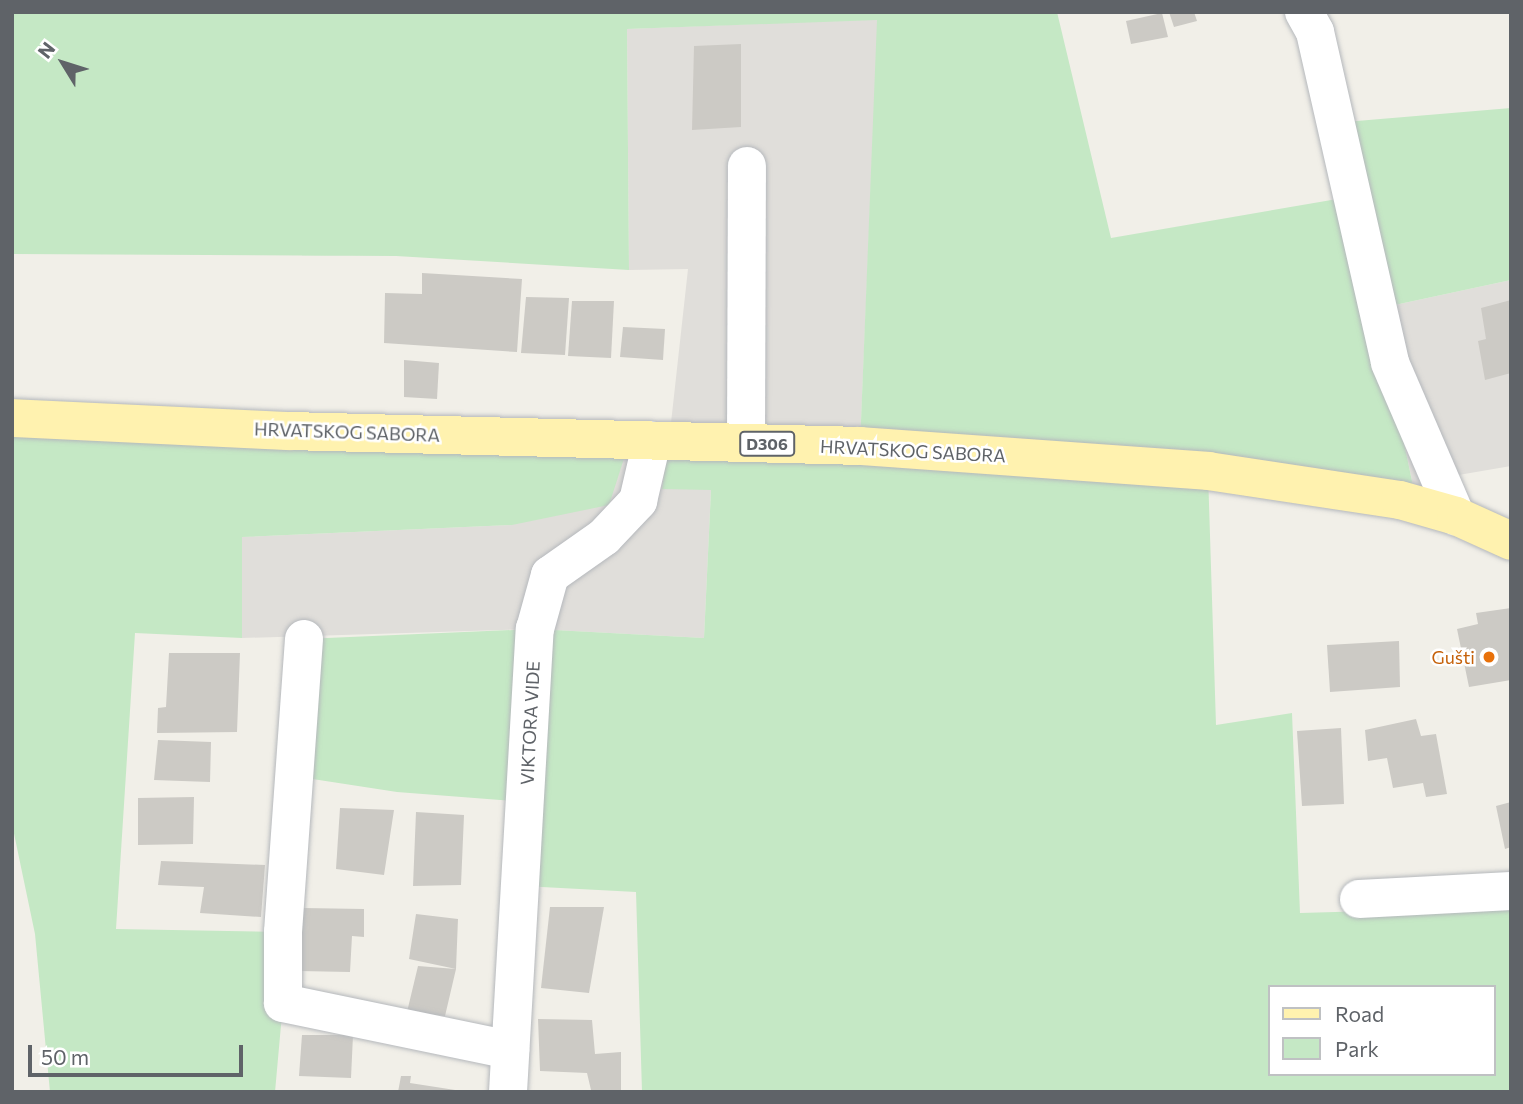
<!DOCTYPE html>
<html>
<head>
<meta charset="utf-8">
<style>
  body { margin:0 }
  #map { position:relative; width:1523px; height:1104px; overflow:hidden; background:#f1efe8; font-family:Commissioner,sans-serif }
  div>[style] { position:absolute }
  .industrial>* { inset:0; background:#e0deda }
  .green>* { inset:0; background:#c5e8c5 }
  .building>* { inset:0; background:#cccac5 }
  .roads { filter:drop-shadow(0 0 2px #b5b8bc) drop-shadow(0 0 2px #b5b8bc) }
  .minor>* { height:38px; margin:-19px; padding:0 19px; transform-origin:19px; border-radius:19px; background:#fff }
  .major>* { height:38px; margin:-19px; padding:0 19px; transform-origin:19px; border-radius:19px; background:#fff2af }
  .dots>* { width:19px; height:19px; translate:-50% -50%; box-sizing:border-box; border:4px solid #fff; border-radius:50% }
  span { translate:-50% -50%; white-space:nowrap; text-align:center; line-height:1.15; -webkit-text-stroke:5px #fff; paint-order:stroke }
  .shield-label span { padding:2px 5px; background:#fff; border:2px solid; border-radius:5px; -webkit-text-stroke-width:0 }
  .shield-label { font-size:16px; color:#5f6368; font-weight:700 }
  .street-label { font-size:18px; color:#5f6368 }
  .food-label { font-size:18px; color:#c56008 }
  .right { translate:-100% -50%; text-align:right }
  .frame { position:absolute; inset:0; border:14px solid #5f6368; pointer-events:none }
  .legend { position:absolute; left:1268px; top:985px; width:228px; height:91px; box-sizing:border-box; background:#fff; border:2px solid #bfc1c3; margin:0; padding:9px 12px; list-style:none; font-size:21px; color:#5f6368 }
  .legend li { display:flex; align-items:center; gap:14px; height:35px }
  .legend b { width:35px; border:2px solid #bfc1c3 }
  .north { position:absolute; left:28px; top:28px; width:70px; height:70px; -webkit-text-stroke:5px #fff; paint-order:stroke; rotate:308deg; font-size:19px; font-weight:700; line-height:28px; text-align:center; color:#5f6368 }
  .north::after { content:''; display:block; margin:auto; width:24px; height:32px; background:#5f6368; clip-path:polygon(50% 0,100% 100%,50% 72%,0 100%) }
  .scale { position:absolute; left:28px; top:1045px; width:215px; height:32px; box-sizing:border-box; border:4px solid #5f6368; border-top:0; padding-left:9px; font-size:21px; line-height:24px; white-space:nowrap; color:#5f6368; -webkit-text-stroke:5px #fff; paint-order:stroke }
</style>
</head>
<body>
<div id="map">
  <div class="industrial">
    <i style="clip-path:polygon(878px 19px,860px 446px,711px 490px,704px 638px,535px 629px,242px 638px,241px 537px,512px 525px,630px 440px,669px 441px,688px 269px,629px 270px,627px 29px)"></i>
    <i style="clip-path:polygon(1511px 280px,1511px 466px,1441px 478px,1417px 505px,1376px 309px)"></i>
  </div>
  <div class="green">
    <i style="clip-path:polygon(evenodd,12px 12px,1057px 12px,1111px 238px,1349px 197px,1333px 123px,1511px 108px,1511px 280px,1376px 309px,1417px 505px,1208px 472px,1216px 725px,1292px 713px,1300px 913px,1511px 907px,1511px 1092px,642px 1092px,636px 892px,523px 886px,526px 802px,397px 792px,293px 776px,304px 639px,535px 629px,704px 638px,711px 490px,662px 489px,669px 441px,860px 446px,877px 20px,627px 29px,629px 270px,396px 256px,12px 254px,12px 12px,1269px 987px,1493px 987px,1493px 1074px,1269px 1074px,1269px 987px)"></i>
    <i style="clip-path:polygon(12px 418px,630px 440px,609px 505px,512px 525px,242px 537px,242px 638px,135px 633px,116px 929px,283px 932px,283px 1003px,275px 1092px,50px 1092px,35px 934px,12px 824px)"></i>
  </div>
  <div class="building">
    <i style="clip-path:polygon(1169px 12px,1194px 12px,1197px 21px,1174px 27px)"></i>
    <i style="clip-path:polygon(1162px 13px,1168px 37px,1131px 44px,1126px 21px)"></i>
    <i style="clip-path:polygon(741px 44px,741px 127px,692px 130px,694px 46px)"></i>
    <i style="clip-path:polygon(422px 273px,522px 279px,517px 352px,384px 343px,385px 293px,422px 294px)"></i>
    <i style="clip-path:polygon(526px 297px,569px 298px,565px 355px,521px 353px)"></i>
    <i style="clip-path:polygon(1511px 300px,1511px 373px,1485px 380px,1478px 341px,1486px 339px,1481px 308px)"></i>
    <i style="clip-path:polygon(572px 301px,614px 301px,611px 358px,568px 356px)"></i>
    <i style="clip-path:polygon(623px 327px,665px 329px,663px 360px,620px 357px)"></i>
    <i style="clip-path:polygon(404px 360px,439px 363px,437px 399px,404px 397px)"></i>
    <i style="clip-path:polygon(1511px 608px,1511px 680px,1469px 687px,1457px 629px,1478px 624px,1476px 613px)"></i>
    <i style="clip-path:polygon(1399px 641px,1400px 687px,1330px 692px,1327px 645px)"></i>
    <i style="clip-path:polygon(169px 653px,240px 653px,237px 732px,157px 733px,158px 708px,166px 707px)"></i>
    <i style="clip-path:polygon(1416px 719px,1421px 736px,1436px 734px,1447px 794px,1426px 797px,1423px 783px,1393px 788px,1387px 758px,1368px 761px,1365px 730px)"></i>
    <i style="clip-path:polygon(1341px 728px,1344px 804px,1302px 806px,1297px 731px)"></i>
    <i style="clip-path:polygon(158px 740px,211px 742px,210px 782px,154px 780px)"></i>
    <i style="clip-path:polygon(194px 797px,193px 844px,138px 845px,138px 798px)"></i>
    <i style="clip-path:polygon(1511px 802px,1511px 847px,1505px 849px,1496px 806px)"></i>
    <i style="clip-path:polygon(340px 808px,394px 810px,384px 875px,336px 869px)"></i>
    <i style="clip-path:polygon(416px 812px,464px 815px,461px 885px,413px 886px)"></i>
    <i style="clip-path:polygon(161px 861px,265px 865px,261px 917px,200px 913px,204px 887px,158px 885px)"></i>
    <i style="clip-path:polygon(550px 907px,604px 907px,589px 993px,541px 988px)"></i>
    <i style="clip-path:polygon(303px 908px,364px 909px,364px 937px,352px 936px,350px 972px,299px 971px)"></i>
    <i style="clip-path:polygon(416px 914px,458px 919px,456px 969px,445px 1016px,407px 1012px,418px 966px,456px 969px,409px 959px)"></i>
    <i style="clip-path:polygon(538px 1019px,592px 1020px,595px 1054px,621px 1052px,621px 1092px,591px 1090px,587px 1073px,540px 1071px)"></i>
    <i style="clip-path:polygon(302px 1035px,353px 1035px,351px 1078px,299px 1076px)"></i>
    <i style="clip-path:polygon(401px 1076px,411px 1076px,410px 1083px,468px 1092px,398px 1092px)"></i>
  </div>
  <div class="roads">
    <div class="minor">
      <i style="left:1304px;top:12px;width:23px;rotate:61deg"></i>
      <i style="left:1315px;top:32px;width:339px;rotate:77.2deg"></i>
      <i style="left:1390px;top:363px;width:167px;rotate:66.7deg"></i>
      <i style="left:746px;top:443px;width:277px;rotate:-89.8deg"></i>
      <i style="left:304px;top:639px;width:294px;rotate:94.1deg"></i>
      <i style="left:283px;top:932px;width:71px;rotate:90deg"></i>
      <i style="left:283px;top:1003px;width:232px;rotate:11.7deg"></i>
      <i style="left:1359px;top:899px;width:152px;rotate:-3deg"></i>
      <i style="left:508px;top:1092px;width:464px;rotate:-86.7deg"></i>
      <i style="left:535px;top:629px;width:56px;rotate:-74.5deg"></i>
      <i style="left:550px;top:575px;width:66px;rotate:-35.1deg"></i>
      <i style="left:604px;top:537px;width:50px;rotate:-46.6deg"></i>
      <i style="left:638px;top:501px;width:62px;rotate:-76.9deg"></i>
    </div>
    <div class="major">
      <i style="left:12px;top:418px;width:277px;rotate:2.7deg"></i>
      <i style="left:289px;top:431px;width:571px;rotate:1.5deg"></i>
      <i style="left:860px;top:446px;width:349px;rotate:4.1deg"></i>
      <i style="left:1208px;top:471px;width:194px;rotate:8.6deg"></i>
      <i style="left:1400px;top:500px;width:58px;rotate:15.9deg"></i>
      <i style="left:1456px;top:516px;width:60px;rotate:24.4deg"></i>
    </div>
  </div>
  <div class="dots">
    <i style="left:1489px;top:657px;background:#e8710a"></i>
  </div>
  <div class="shield-label">
    <span style="left:767px;top:444px">D306</span>
  </div>
  <div class="street-label">
    <span style="left:347px;top:432px;rotate:2deg">HRVATSKOG SABORA</span>
    <span style="left:913px;top:451px;rotate:3deg">HRVATSKOG SABORA</span>
    <span style="left:530px;top:723px;rotate:-87deg">VIKTORA VIDE</span>
  </div>
  <div class="food-label">
    <span class="right" style="left:1475px;top:657px">Gušti</span>
  </div>
  <div class="frame"></div>
  <ul class="legend">
  <li><b style="height:9px;background:#fff2af"></b>Road</li>
  <li><b style="height:19px;background:#c5e8c5"></b>Park</li>
  </ul>
  <div class="north">N</div>
  <div class="scale">50 m</div>
</div>
</body>
</html>
